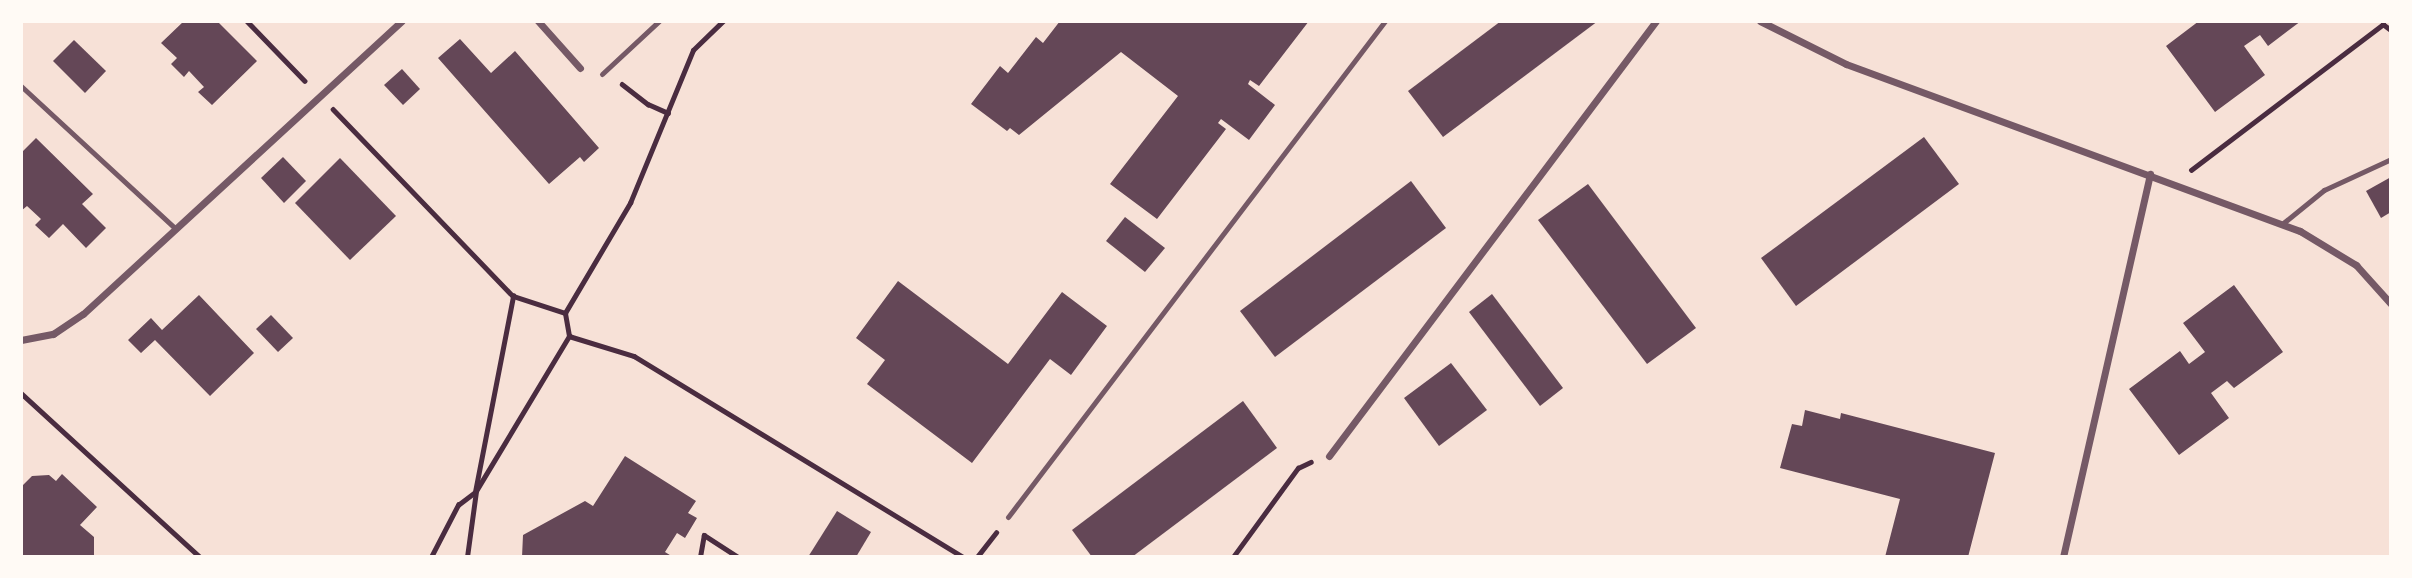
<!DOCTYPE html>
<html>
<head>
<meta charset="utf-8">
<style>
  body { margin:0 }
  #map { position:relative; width:2412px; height:578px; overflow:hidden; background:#f7e1d7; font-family:Figtree,sans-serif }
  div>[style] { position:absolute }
  .building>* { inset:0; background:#644757 }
  .path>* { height:4.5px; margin:-2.25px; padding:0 2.25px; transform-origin:2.25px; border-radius:2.25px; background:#4a2c40 }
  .service>* { height:5px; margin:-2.5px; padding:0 2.5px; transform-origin:2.5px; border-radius:2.5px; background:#755966 }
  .minor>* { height:7px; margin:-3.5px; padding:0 3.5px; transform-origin:3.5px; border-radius:3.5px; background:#755966 }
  span { translate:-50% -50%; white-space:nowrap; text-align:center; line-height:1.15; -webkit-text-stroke:7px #fffaf5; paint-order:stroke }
  .frame { position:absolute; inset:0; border:23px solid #fffaf5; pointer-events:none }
</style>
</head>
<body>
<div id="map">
  <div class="building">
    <i style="clip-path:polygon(184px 21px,217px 21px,257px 61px,212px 105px,198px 92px,204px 87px,189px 71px,184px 77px,171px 64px,177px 58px,161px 43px)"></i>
    <i style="clip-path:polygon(1060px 21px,1177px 22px,1309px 21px,1259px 86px,1250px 80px,1248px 84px,1275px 105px,1249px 140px,1221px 119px,1218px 123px,1226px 129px,1157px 219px,1110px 184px,1178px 96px,1121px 52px,1019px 135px,1010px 128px,1007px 131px,971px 104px,1000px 66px,1008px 73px,1036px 37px,1043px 43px)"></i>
    <i style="clip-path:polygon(1501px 21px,1598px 21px,1443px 137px,1408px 91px)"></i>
    <i style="clip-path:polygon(2199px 21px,2301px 21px,2268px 46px,2260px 35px,2244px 46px,2265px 75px,2215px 112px,2166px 46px)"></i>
    <i style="clip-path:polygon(460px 39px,491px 73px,515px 51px,599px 148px,584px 162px,580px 157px,549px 184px,438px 58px)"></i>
    <i style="clip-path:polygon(74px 40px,106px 71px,85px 93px,53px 61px)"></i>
    <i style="clip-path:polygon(402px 69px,420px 89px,403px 105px,384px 85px)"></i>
    <i style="clip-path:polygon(1924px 137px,1959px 184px,1796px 306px,1761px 258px)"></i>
    <i style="clip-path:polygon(36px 138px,93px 194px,82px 204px,106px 228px,86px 248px,63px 224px,49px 238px,35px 225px,41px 219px,27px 206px,21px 211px,21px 153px)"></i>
    <i style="clip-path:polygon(283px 157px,306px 181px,284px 203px,261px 178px)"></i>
    <i style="clip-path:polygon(340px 158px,396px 216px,350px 260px,295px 203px)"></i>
    <i style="clip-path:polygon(2391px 177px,2391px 212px,2381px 218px,2366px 191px)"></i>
    <i style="clip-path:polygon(1411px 181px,1446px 228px,1275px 357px,1240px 311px)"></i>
    <i style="clip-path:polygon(1588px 184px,1696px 328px,1647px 364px,1538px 220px)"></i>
    <i style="clip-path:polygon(1125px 217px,1165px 248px,1145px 272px,1106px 241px)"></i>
    <i style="clip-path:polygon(898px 281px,1008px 364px,1062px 292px,1107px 326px,1071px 375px,1050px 359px,972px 463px,867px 384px,885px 360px,856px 338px)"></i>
    <i style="clip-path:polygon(2234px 285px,2283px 352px,2234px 388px,2227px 381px,2211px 393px,2229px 418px,2179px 455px,2129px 389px,2180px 351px,2189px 364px,2205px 352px,2183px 323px)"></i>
    <i style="clip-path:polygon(1492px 294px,1563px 388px,1540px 406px,1469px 312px)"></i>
    <i style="clip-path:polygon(199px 295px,254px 353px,210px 396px,155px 340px,141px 353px,128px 340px,151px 318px,162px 330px)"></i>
    <i style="clip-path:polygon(271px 315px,293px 338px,278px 352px,256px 329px)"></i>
    <i style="clip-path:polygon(1451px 363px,1487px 410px,1439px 446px,1404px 398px)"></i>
    <i style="clip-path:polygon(1243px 401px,1277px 448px,1132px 557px,1092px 557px,1072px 530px)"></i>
    <i style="clip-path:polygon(1805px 410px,1840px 419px,1841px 413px,1995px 453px,1968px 557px,1885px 557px,1900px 499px,1780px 468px,1792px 424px,1802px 426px)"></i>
    <i style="clip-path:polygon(625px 456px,696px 501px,688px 513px,697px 518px,685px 538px,677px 533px,665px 552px,673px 557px,522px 557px,523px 535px,585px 501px,593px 506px)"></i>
    <i style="clip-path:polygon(62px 474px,97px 507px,80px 525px,94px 537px,94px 557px,21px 557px,21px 487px,32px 476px,49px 475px,56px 481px)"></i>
    <i style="clip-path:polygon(837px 511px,871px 532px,856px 557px,808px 557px)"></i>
  </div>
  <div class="path">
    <i style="left:247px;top:21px;width:83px;rotate:46deg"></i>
    <i style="left:622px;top:84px;width:33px;rotate:38deg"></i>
    <i style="left:648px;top:104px;width:22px;rotate:24deg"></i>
    <i style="left:333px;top:109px;width:260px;rotate:46.1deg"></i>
    <i style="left:513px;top:296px;width:55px;rotate:18.1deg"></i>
    <i style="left:2191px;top:170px;width:241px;rotate:-37.2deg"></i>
    <i style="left:2383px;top:24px;width:10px;rotate:37deg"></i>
    <i style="left:569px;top:336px;width:68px;rotate:17.1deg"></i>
    <i style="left:634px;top:356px;width:386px;rotate:31.4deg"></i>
    <i style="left:21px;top:393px;width:243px;rotate:42.5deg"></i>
    <i style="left:431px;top:557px;width:59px;rotate:-62.6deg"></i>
    <i style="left:458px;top:505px;width:21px;rotate:-37deg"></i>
    <i style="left:475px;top:492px;width:200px;rotate:-79deg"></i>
    <i style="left:467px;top:557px;width:67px;rotate:-82.2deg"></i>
    <i style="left:476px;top:491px;width:181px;rotate:-59deg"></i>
    <i style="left:569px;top:336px;width:23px;rotate:-100deg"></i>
    <i style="left:565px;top:313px;width:128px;rotate:-59.4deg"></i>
    <i style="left:630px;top:203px;width:165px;rotate:-67.6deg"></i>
    <i style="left:693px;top:50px;width:42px;rotate:-44deg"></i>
    <i style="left:700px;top:557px;width:22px;rotate:-80deg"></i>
    <i style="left:704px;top:535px;width:40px;rotate:32.9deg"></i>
    <i style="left:977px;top:557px;width:31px;rotate:-52deg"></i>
    <i style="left:1233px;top:557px;width:110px;rotate:-53.9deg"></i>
    <i style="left:1298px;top:468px;width:14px;rotate:-25deg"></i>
  </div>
  <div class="service">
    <i style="left:602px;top:74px;width:78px;rotate:-42.9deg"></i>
    <i style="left:21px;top:86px;width:208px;rotate:42.7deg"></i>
    <i style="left:2282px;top:224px;width:54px;rotate:-39deg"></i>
    <i style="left:2324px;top:190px;width:74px;rotate:-24.8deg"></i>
    <i style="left:1008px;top:517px;width:623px;rotate:-52.76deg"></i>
  </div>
  <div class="minor">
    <i style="left:538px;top:21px;width:63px;rotate:48.2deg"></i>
    <i style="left:1760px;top:21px;width:96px;rotate:26.6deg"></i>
    <i style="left:1846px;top:64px;width:484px;rotate:20.2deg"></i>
    <i style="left:2300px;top:231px;width:66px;rotate:31.3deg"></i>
    <i style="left:2356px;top:265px;width:52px;rotate:48.1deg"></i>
    <i style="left:21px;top:340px;width:33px;rotate:-11deg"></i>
    <i style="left:53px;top:334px;width:36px;rotate:-34deg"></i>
    <i style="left:83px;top:314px;width:433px;rotate:-42.6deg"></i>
    <i style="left:1329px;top:456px;width:544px;rotate:-53.07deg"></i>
    <i style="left:2063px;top:557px;width:393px;rotate:-77.2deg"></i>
  </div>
  <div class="frame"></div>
</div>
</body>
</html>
